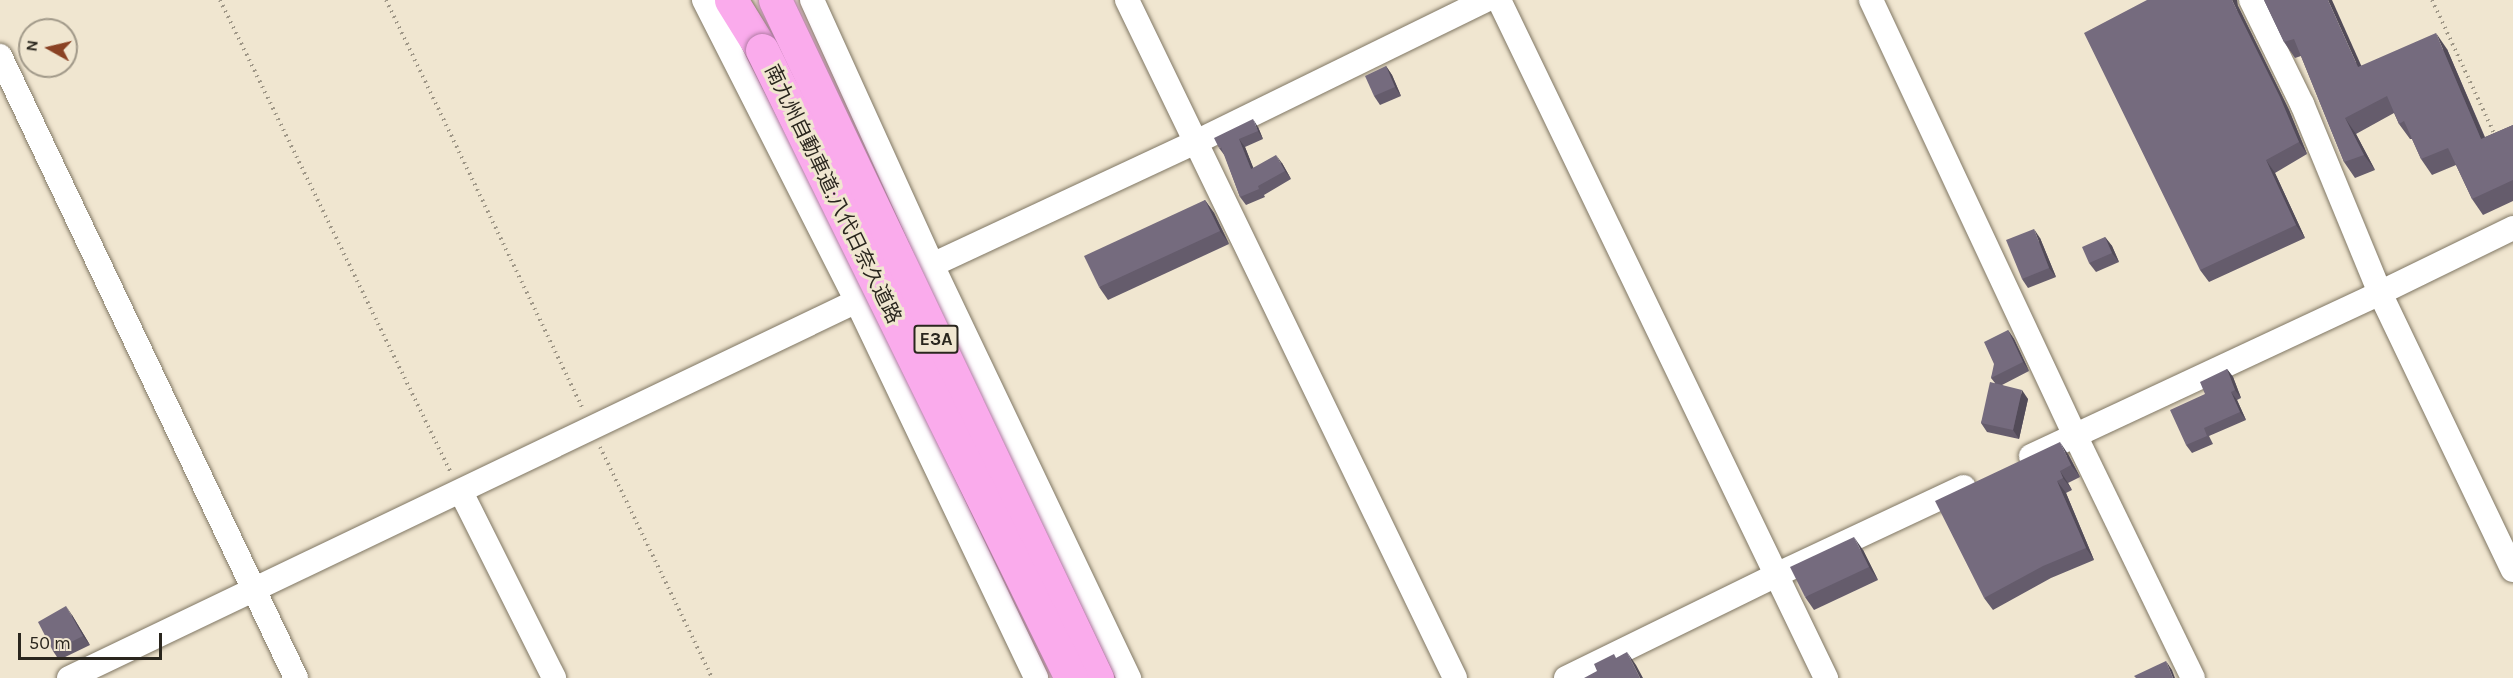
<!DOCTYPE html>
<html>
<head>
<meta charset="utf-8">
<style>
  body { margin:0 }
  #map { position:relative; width:2513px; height:678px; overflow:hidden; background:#f0e6d0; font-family:Karla,"Noto Sans JP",sans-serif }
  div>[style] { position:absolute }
  .path>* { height:4px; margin-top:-2px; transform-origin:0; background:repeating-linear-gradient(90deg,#9f9787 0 1.5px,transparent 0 6px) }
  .roads { filter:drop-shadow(0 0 2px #807764) drop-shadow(0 0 2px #807764) }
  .minor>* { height:24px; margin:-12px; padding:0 12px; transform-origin:12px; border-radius:12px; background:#fff }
  .highway>* { height:33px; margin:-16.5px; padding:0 16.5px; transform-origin:16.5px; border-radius:16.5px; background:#faabec }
  .bridges { filter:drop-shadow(0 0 2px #b17ca4) drop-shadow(0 0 2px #b17ca4) }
  .highway-bridge>* { height:33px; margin:-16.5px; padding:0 16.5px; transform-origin:16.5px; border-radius:16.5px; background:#faabec }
  .wall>* { inset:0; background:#655c6c }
  .shaded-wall>* { inset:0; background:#524b58 }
  .building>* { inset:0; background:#756b7e }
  span { translate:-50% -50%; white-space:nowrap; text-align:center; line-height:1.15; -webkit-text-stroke:6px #f0e6d0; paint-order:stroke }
  .shield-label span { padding:2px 4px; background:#f0e6d0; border:2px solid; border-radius:4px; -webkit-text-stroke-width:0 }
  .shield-label { font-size:18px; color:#2a261e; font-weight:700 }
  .street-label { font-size:20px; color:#2a261e }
  .north { position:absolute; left:18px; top:18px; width:60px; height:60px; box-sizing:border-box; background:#f0e6d0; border:2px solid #a19989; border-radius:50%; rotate:278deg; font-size:16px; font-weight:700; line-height:24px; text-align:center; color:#2a261e }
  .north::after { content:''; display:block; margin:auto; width:21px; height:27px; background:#8a4224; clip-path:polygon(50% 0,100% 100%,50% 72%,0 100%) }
  .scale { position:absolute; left:18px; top:633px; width:144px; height:27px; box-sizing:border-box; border:3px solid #2a261e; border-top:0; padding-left:8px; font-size:18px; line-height:21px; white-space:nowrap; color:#2a261e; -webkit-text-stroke:4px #f0e6d0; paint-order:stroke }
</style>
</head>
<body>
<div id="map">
  <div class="path">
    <i style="left:220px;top:0;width:526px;rotate:63.97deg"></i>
    <i style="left:386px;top:0;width:455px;rotate:64.3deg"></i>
    <i style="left:2432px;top:0;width:149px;rotate:65deg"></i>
    <i style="left:600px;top:447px;width:257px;rotate:64.1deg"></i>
  </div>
  <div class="roads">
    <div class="minor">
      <i style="left:704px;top:0;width:339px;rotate:63.1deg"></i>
      <i style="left:857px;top:302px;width:416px;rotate:64.5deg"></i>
      <i style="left:812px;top:0;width:291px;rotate:65.6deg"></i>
      <i style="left:932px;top:265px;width:458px;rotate:64.5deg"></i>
      <i style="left:1127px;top:0;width:753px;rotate:64.18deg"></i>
      <i style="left:1499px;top:0;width:753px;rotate:64.25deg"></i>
      <i style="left:1871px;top:0;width:480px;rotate:64.9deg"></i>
      <i style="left:2075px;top:435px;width:270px;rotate:64.1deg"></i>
      <i style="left:0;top:56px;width:689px;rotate:64.55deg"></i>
      <i style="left:2513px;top:228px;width:148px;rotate:154deg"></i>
      <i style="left:2380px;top:293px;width:307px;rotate:64.4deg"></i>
      <i style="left:2031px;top:456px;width:385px;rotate:-25deg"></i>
      <i style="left:2380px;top:293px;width:204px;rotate:-112.4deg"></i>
      <i style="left:2302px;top:104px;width:116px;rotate:-116.1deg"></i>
      <i style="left:461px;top:492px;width:208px;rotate:63.4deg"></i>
      <i style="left:69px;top:678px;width:957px;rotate:-25.57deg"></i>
      <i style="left:932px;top:265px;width:291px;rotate:-25deg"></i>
      <i style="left:1196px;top:142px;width:323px;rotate:-26.1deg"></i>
      <i style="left:1566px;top:678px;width:236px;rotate:-26.1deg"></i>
      <i style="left:1778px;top:574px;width:205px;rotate:-25.1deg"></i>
    </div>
    <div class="highway">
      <i style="left:731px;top:0;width:59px;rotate:58.2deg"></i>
    </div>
  </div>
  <div class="bridges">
    <div class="highway-bridge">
      <i style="left:775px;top:0;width:751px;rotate:64.6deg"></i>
      <i style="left:762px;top:50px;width:700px;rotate:63.8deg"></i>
    </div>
  </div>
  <div class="wall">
    <i style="clip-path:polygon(2264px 0,2361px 66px,2447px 49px,2485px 137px,2513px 125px,2513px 201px,2483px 215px,2472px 199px,2456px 165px,2432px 175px,2421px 159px,2412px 139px,2410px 139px,2399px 124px,2394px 113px,2356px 134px,2375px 170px,2355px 178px,2344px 162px,2301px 56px,2295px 58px,2284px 42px)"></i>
    <i style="clip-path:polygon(2238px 6px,2289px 110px,2307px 154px,2275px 173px,2305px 238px,2209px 282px,2200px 270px)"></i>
    <i style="clip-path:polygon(1386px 66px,1392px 75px,1401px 96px,1380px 105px,1374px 96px)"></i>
    <i style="clip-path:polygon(1258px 127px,1263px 139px,1245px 147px,1253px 168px,1282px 163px,1291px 179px,1264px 195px,1265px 197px,1246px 205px,1240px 197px,1225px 156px,1219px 148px)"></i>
    <i style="clip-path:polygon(1205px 200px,1214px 213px,1229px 244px,1108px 300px,1099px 287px)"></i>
    <i style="clip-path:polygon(2105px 237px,2112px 246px,2119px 262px,2096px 272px,2089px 263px)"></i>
    <i style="clip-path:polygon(2040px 238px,2056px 277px,2028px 288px,2022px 279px)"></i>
    <i style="clip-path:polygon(2008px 330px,2014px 339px,2029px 371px,2002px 385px,2028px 399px,2019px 439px,1987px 432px,1981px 423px,1995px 383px,1991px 378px)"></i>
    <i style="clip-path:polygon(2227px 369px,2233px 377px,2241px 398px,2237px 400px,2246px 420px,2209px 436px,2213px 444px,2192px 453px,2186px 445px,2205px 394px)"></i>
    <i style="clip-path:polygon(2068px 454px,2080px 477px,2068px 483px,2072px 490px,2066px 493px,2094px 560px,2051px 578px,1993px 610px,1984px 598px)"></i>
    <i style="clip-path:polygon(1863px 550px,1878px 580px,1814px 610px,1805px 597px)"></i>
    <i style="clip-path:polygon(72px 615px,90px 645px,59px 660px,53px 651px)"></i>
  </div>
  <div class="shaded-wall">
    <i style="clip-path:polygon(2232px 0,2237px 0,2238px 6px,2289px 110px,2307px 154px,2299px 142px)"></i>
    <i style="clip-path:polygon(2328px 0,2332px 0,2369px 83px,2358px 67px)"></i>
    <i style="clip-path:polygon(2436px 33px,2447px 49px,2492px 155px,2481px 139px)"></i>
    <i style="clip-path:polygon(1386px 66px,1392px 75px,1401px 96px,1395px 87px)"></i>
    <i style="clip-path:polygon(2345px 118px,2356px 134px,2375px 170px,2364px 155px)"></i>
    <i style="clip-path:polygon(1253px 119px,1258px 127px,1263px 139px,1258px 131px)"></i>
    <i style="clip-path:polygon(1239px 139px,1245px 147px,1257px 177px,1251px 169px)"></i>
    <i style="clip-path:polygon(1276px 155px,1282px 163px,1291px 179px,1285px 171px)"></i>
    <i style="clip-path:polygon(2266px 160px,2275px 173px,2305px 238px,2296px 225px)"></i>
    <i style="clip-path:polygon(1205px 200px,1214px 213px,1229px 244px,1220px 231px)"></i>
    <i style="clip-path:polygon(2034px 229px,2040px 238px,2056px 277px,2049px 268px)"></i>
    <i style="clip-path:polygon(2105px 237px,2112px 246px,2119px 262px,2112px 253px)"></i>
    <i style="clip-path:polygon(2008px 330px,2014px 339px,2029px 371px,2023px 362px)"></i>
    <i style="clip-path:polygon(2227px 369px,2233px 377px,2241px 398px,2235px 390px)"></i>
    <i style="clip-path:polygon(2022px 390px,2028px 399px,2019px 439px,2013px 430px)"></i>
    <i style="clip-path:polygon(2231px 392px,2237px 400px,2246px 420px,2240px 412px)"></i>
    <i style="clip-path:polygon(2060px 442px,2068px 454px,2080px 477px,2071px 465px)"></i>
    <i style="clip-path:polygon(2060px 471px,2068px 483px,2072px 490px,2063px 478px)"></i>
    <i style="clip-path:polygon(2057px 481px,2066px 493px,2094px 560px,2086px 548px)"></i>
    <i style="clip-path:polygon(1854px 537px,1863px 550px,1878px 580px,1869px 567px)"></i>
    <i style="clip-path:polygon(66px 606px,72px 615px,90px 645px,83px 636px)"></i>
    <i style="clip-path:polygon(1627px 652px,1636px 665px,1643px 678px,1640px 678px)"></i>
    <i style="clip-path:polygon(2166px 661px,2172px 670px,2175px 678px,2173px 678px)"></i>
  </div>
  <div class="building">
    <i style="clip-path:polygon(2147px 0,2232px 0,2280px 97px,2299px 142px,2266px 160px,2296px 225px,2200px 270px,2084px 33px)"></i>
    <i style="clip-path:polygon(2264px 0,2328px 0,2358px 67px,2436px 33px,2481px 139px,2513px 125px,2513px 180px,2472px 199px,2448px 148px,2421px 159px,2404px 121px,2399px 124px,2387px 96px,2345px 118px,2364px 155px,2344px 162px,2294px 39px,2284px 42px)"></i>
    <i style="clip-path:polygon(1386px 66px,1395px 87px,1374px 96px,1365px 76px)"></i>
    <i style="clip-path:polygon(1253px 119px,1258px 131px,1239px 139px,1251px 169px,1276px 155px,1285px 171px,1258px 186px,1259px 189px,1240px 197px,1221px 147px,1219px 148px,1214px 138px)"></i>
    <i style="clip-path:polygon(1205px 200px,1220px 231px,1099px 287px,1084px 256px)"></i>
    <i style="clip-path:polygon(2034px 229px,2049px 268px,2022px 279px,2006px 240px)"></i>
    <i style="clip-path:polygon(2105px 237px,2112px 253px,2089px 263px,2082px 247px)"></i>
    <i style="clip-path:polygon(2008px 330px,2023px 362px,1991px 378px,1994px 364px,1984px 342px)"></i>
    <i style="clip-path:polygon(2227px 369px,2235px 390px,2231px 392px,2240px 412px,2204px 428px,2207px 436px,2186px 445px,2170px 410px,2205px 394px,2200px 382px)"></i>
    <i style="clip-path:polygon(1990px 382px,2022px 390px,2013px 430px,1981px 423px)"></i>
    <i style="clip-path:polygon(2060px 442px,2071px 465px,2060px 471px,2063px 478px,2057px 481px,2086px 548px,2043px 566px,1984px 598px,1935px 501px)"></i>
    <i style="clip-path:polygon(1854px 537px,1869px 567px,1805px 597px,1790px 567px)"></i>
    <i style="clip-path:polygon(66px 606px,83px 636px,53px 651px,38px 622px)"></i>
    <i style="clip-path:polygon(1627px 652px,1640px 678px,1584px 678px,1597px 671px,1594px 664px,1614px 654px,1616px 658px)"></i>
    <i style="clip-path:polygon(2166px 661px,2173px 678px,2136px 678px,2134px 676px)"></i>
  </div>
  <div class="shield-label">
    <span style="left:936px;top:339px">E3A</span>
  </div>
  <div class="street-label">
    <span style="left:833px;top:194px;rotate:64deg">南九州自動車道;八代日奈久道路</span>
  </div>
  <div class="north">N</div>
  <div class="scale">50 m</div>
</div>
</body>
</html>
